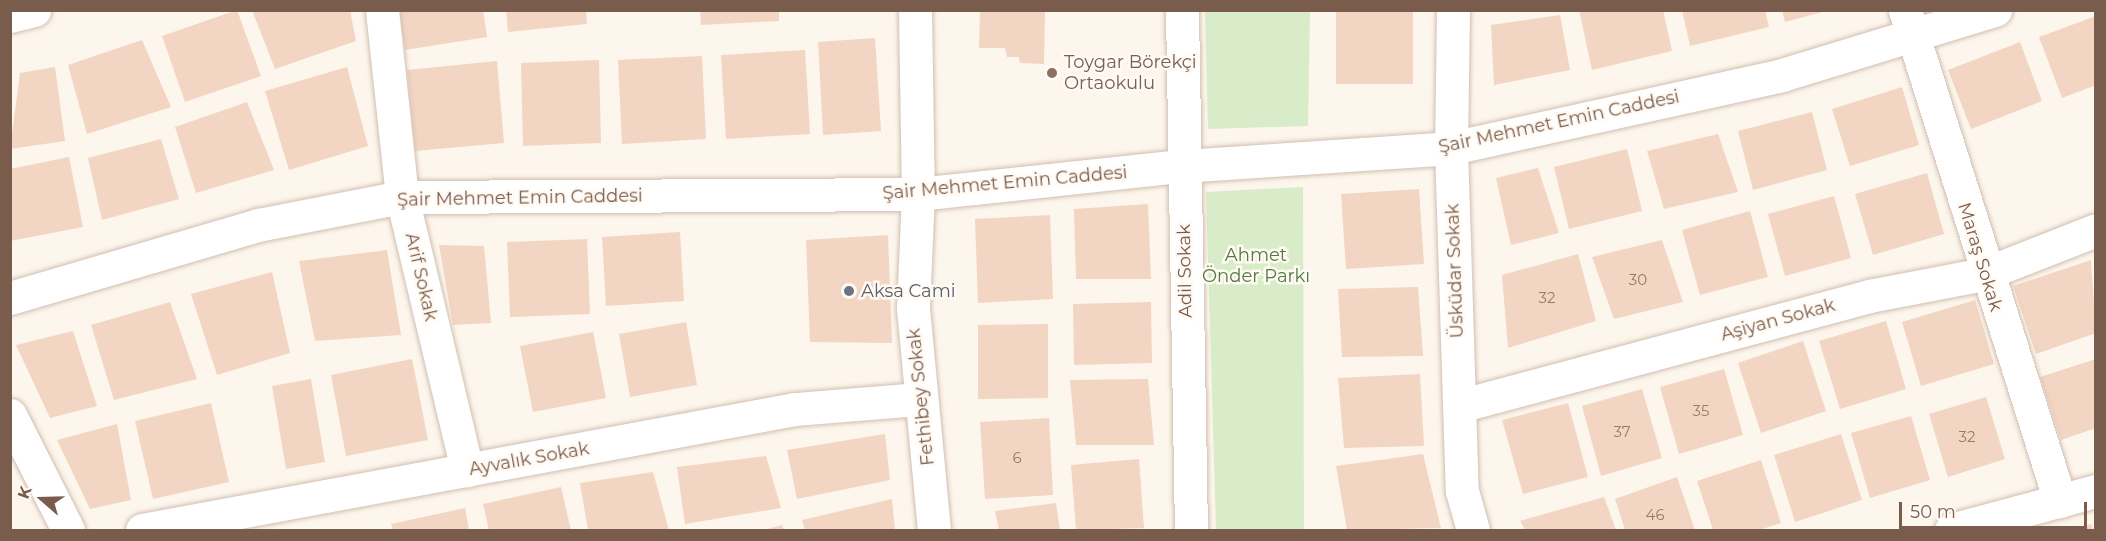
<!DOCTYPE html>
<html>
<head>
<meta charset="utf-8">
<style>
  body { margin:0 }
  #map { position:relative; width:2106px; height:541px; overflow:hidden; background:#fdf6ec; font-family:Montserrat,sans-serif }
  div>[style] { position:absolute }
  .green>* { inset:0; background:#d8ecc9 }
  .building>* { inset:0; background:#f3d5c3 }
  .roads { filter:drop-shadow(0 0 2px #d1beb0) drop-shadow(0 0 2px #d1beb0) }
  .minor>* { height:33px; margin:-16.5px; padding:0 16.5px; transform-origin:16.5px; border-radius:16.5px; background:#fff }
  .dots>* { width:16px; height:16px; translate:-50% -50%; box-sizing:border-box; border:3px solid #fffaf3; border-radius:50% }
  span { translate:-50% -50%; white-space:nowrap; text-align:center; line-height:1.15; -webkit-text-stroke:5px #fffaf3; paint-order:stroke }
  .number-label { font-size:15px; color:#987a6a }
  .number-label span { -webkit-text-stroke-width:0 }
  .education-label { font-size:18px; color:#785e54 }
  .left { translate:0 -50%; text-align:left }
  .street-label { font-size:18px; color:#7a5c4d }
  .park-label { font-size:18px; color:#537a41 }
  .worship-label { font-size:18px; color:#5b616d }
  .frame { position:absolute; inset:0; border:12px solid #7a5c4d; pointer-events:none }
  .north { position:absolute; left:12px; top:469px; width:60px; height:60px; -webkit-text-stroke:4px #fffaf3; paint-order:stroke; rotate:290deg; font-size:16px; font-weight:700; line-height:24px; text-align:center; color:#7a5c4d }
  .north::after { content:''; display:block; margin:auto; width:21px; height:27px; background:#7a5c4d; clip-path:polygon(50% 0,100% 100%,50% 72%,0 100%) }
  .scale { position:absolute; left:1899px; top:502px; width:188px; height:27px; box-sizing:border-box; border:3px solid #7a5c4d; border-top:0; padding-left:8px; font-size:18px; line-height:21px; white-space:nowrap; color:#7a5c4d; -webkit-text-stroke:4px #fffaf3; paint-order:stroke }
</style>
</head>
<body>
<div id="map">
  <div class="green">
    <i style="clip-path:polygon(1205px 11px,1310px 11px,1308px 126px,1208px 129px)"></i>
    <i style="clip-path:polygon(1303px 187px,1304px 530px,1216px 530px,1206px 192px)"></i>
  </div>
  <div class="building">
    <i style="clip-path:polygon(237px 10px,261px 76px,185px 102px,162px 36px)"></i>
    <i style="clip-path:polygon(252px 10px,350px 10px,356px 41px,275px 69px)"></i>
    <i style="clip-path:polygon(399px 10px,483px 10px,487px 37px,405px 50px)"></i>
    <i style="clip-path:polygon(506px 10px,586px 10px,587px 24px,508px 32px)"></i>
    <i style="clip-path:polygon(700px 10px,779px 10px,779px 21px,701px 25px)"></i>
    <i style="clip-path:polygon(980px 10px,1045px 10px,1044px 64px,1020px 63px,1019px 57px,1007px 57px,1005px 48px,979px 48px)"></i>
    <i style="clip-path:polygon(1336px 10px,1413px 10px,1413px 84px,1336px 84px)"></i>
    <i style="clip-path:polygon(1579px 10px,1663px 10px,1672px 51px,1592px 70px)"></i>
    <i style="clip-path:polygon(1682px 10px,1765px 10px,1769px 27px,1690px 46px)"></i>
    <i style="clip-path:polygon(1782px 10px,1826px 10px,1826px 11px,1785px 22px)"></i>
    <i style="clip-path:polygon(1560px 15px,1570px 70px,1494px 85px,1491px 25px)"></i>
    <i style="clip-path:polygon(2096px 16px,2096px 85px,2062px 98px,2039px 37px)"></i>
    <i style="clip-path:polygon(875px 38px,881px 131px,823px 135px,818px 42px)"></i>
    <i style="clip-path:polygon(142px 40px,171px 107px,87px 134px,68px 65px)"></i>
    <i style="clip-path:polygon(2020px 42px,2042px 101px,1971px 129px,1948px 70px)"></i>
    <i style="clip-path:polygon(805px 50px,810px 134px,726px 139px,721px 55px)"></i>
    <i style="clip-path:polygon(702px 56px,706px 139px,622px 144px,618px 60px)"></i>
    <i style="clip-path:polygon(599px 60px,601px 143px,523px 146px,521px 63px)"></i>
    <i style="clip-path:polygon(497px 61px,504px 143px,415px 151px,407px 70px)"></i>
    <i style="clip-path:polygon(55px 67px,65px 141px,10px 149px,20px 73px)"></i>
    <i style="clip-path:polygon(347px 67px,368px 146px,289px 170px,265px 91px)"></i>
    <i style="clip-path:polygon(1902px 87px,1919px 145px,1850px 166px,1832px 109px)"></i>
    <i style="clip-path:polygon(247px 102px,274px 170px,196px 193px,175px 127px)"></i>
    <i style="clip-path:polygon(1812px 112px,1827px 170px,1753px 190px,1738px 131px)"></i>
    <i style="clip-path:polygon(1718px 134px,1738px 192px,1664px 209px,1647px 151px)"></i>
    <i style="clip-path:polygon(161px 139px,179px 199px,102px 220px,88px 158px)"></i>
    <i style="clip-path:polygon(1627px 149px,1642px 211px,1569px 229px,1554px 167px)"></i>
    <i style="clip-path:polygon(69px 157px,83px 227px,10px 241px,10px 169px)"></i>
    <i style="clip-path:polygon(1538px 168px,1559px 233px,1511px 245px,1496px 178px)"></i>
    <i style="clip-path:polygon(1927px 173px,1944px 234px,1873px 255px,1855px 194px)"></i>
    <i style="clip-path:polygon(1419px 189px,1424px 264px,1346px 269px,1341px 194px)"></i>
    <i style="clip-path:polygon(1834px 196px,1851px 258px,1785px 276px,1768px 214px)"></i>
    <i style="clip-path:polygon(1148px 204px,1151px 279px,1076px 279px,1074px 209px)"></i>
    <i style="clip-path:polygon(1750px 211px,1768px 277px,1700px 295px,1682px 230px)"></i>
    <i style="clip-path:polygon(1050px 215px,1053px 299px,978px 303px,975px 219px)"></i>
    <i style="clip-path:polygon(680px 232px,684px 301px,606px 306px,602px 237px)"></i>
    <i style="clip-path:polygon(888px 235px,892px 343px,810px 342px,806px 240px)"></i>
    <i style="clip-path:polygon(587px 239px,590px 314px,510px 317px,507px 242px)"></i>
    <i style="clip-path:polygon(1662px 240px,1683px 302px,1614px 319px,1592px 257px)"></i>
    <i style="clip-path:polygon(439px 245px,484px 246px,491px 323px,453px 325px)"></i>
    <i style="clip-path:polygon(387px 250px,401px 335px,315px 341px,299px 261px)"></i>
    <i style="clip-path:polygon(1578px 254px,1596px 321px,1508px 348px,1502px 275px)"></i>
    <i style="clip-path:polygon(2091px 260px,2096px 333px,2036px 354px,2013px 286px)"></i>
    <i style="clip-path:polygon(272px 272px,290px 353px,217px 375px,191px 294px)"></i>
    <i style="clip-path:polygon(1418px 287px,1423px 356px,1342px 357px,1338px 289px)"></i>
    <i style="clip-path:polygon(1975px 300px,1994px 364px,1921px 386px,1902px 322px)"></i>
    <i style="clip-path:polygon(170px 302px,197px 379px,114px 400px,91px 325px)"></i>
    <i style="clip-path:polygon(1151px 302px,1152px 363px,1074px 365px,1073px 304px)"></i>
    <i style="clip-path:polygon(1886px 321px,1906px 389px,1840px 409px,1819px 341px)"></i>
    <i style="clip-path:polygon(686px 322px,697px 385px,630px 397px,619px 334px)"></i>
    <i style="clip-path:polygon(1048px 324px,1048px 398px,978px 399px,978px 325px)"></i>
    <i style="clip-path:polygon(73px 331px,97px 406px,50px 418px,16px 345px)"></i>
    <i style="clip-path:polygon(593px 332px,606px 398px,533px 412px,520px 346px)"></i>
    <i style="clip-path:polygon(1803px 341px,1826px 411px,1761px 433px,1738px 363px)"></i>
    <i style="clip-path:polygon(412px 359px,428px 440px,346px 456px,331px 375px)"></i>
    <i style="clip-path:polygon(2096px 359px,2096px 428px,2061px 440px,2040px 377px)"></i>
    <i style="clip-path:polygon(1724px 369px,1743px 435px,1679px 454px,1660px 387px)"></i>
    <i style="clip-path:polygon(1420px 374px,1424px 446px,1344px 448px,1338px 378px)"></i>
    <i style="clip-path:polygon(311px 379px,325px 462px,286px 469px,272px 386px)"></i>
    <i style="clip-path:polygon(1148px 379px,1154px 445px,1076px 445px,1070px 380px)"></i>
    <i style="clip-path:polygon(1642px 389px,1662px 458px,1601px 476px,1582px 406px)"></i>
    <i style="clip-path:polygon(1986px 397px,2005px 459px,1948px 477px,1929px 414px)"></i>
    <i style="clip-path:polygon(211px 403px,229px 482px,153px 499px,135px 421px)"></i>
    <i style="clip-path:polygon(1568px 403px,1588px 477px,1523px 494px,1502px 420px)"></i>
    <i style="clip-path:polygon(1911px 416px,1930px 480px,1870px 498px,1851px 433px)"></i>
    <i style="clip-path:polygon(1049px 418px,1053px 495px,985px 499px,980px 422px)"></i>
    <i style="clip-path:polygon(117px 424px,131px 500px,90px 509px,57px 440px)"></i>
    <i style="clip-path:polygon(885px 434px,890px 480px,797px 499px,787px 450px)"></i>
    <i style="clip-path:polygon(1841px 434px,1862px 500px,1795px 522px,1774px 455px)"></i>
    <i style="clip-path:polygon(1423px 454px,1441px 528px,1347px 530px,1336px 466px)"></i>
    <i style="clip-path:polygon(766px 456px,781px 508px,685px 524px,677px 467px)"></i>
    <i style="clip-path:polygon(1139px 459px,1144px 528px,1076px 530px,1071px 465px)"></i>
    <i style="clip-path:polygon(1761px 460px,1781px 523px,1759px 530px,1713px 530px,1697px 481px)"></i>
    <i style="clip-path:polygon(653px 472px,669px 530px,588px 530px,580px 483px)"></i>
    <i style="clip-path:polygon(1677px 477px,1695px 530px,1625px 530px,1615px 499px)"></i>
    <i style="clip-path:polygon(561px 487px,571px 530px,489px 530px,483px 504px)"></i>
    <i style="clip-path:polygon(1604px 497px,1616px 530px,1525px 530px,1520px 521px)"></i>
    <i style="clip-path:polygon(892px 499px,895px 530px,805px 530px,802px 520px)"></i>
    <i style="clip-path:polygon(1056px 503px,1060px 530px,999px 530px,995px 511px)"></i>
    <i style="clip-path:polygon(465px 508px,469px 530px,393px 530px,391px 524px)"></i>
    <i style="clip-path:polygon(2091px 524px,2093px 530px,2071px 530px)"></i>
    <i style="clip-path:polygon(782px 525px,784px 530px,764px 530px)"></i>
  </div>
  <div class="roads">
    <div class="minor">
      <i style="left:382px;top:10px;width:188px;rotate:83.9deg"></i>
      <i style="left:402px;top:197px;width:281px;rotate:76.6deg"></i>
      <i style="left:915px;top:10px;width:184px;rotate:89.1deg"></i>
      <i style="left:918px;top:194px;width:114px;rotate:92.5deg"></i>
      <i style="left:913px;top:308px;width:223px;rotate:84.6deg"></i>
      <i style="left:1182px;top:10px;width:520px;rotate:89.01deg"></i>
      <i style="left:1453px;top:10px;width:138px;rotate:90.8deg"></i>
      <i style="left:1451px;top:148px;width:343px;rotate:88.2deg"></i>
      <i style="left:1462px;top:491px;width:41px;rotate:74.2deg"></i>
      <i style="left:1905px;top:10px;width:515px;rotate:72.48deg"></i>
      <i style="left:10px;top:16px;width:25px;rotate:-14deg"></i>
      <i style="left:10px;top:298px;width:259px;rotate:-16.4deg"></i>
      <i style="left:258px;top:225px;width:147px;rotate:-11deg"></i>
      <i style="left:402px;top:197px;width:516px;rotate:-0.33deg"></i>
      <i style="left:918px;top:194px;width:265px;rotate:-6.1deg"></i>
      <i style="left:1182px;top:166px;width:270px;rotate:-3.8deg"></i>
      <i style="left:1451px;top:148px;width:339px;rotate:-12.4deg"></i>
      <i style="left:1782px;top:75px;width:223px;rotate:-17deg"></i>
      <i style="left:1459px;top:406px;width:424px;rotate:-15deg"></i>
      <i style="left:1869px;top:296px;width:117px;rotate:-10.8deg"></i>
      <i style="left:1984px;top:274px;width:120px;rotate:-21.4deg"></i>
      <i style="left:10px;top:415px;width:129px;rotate:63.2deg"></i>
      <i style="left:142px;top:530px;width:664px;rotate:-10.5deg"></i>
      <i style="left:795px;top:409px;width:123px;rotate:-4.6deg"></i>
      <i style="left:1951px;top:530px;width:150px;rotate:-15.1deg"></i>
    </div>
  </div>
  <div class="dots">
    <i style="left:1052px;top:73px;background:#8d6e63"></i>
    <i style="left:849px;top:291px;background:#6b7280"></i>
  </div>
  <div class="number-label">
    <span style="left:1638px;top:280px">30</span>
    <span style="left:1547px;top:298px">32</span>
    <span style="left:1701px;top:411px">35</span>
    <span style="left:1622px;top:432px">37</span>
    <span style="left:1967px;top:437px">32</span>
    <span style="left:1017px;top:458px">6</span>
    <span style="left:1655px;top:515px">46</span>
  </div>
  <div class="education-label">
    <span class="left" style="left:1064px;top:73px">Toygar Börekçi<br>Ortaokulu</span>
  </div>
  <div class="street-label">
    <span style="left:1559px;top:122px;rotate:-12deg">Şair Mehmet Emin Caddesi</span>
    <span style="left:1005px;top:183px;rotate:-5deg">Şair Mehmet Emin Caddesi</span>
    <span style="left:520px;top:198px;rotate:-1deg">Şair Mehmet Emin Caddesi</span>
    <span style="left:1980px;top:257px;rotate:73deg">Maraş Sokak</span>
    <span style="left:1185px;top:271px;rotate:-91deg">Adil Sokak</span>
    <span style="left:1455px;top:271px;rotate:-92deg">Üsküdar Sokak</span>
    <span style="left:421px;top:277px;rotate:77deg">Arif Sokak</span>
    <span style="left:1778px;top:320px;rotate:-15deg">Aşiyan Sokak</span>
    <span style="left:921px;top:397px;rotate:-96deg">Fethibey Sokak</span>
    <span style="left:529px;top:459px;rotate:-10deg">Ayvalık Sokak</span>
  </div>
  <div class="park-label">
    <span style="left:1256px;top:266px">Ahmet<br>Önder Parkı</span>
  </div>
  <div class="worship-label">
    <span class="left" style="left:861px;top:291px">Aksa Cami</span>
  </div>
  <div class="frame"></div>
  <div class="north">K</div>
  <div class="scale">50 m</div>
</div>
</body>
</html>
